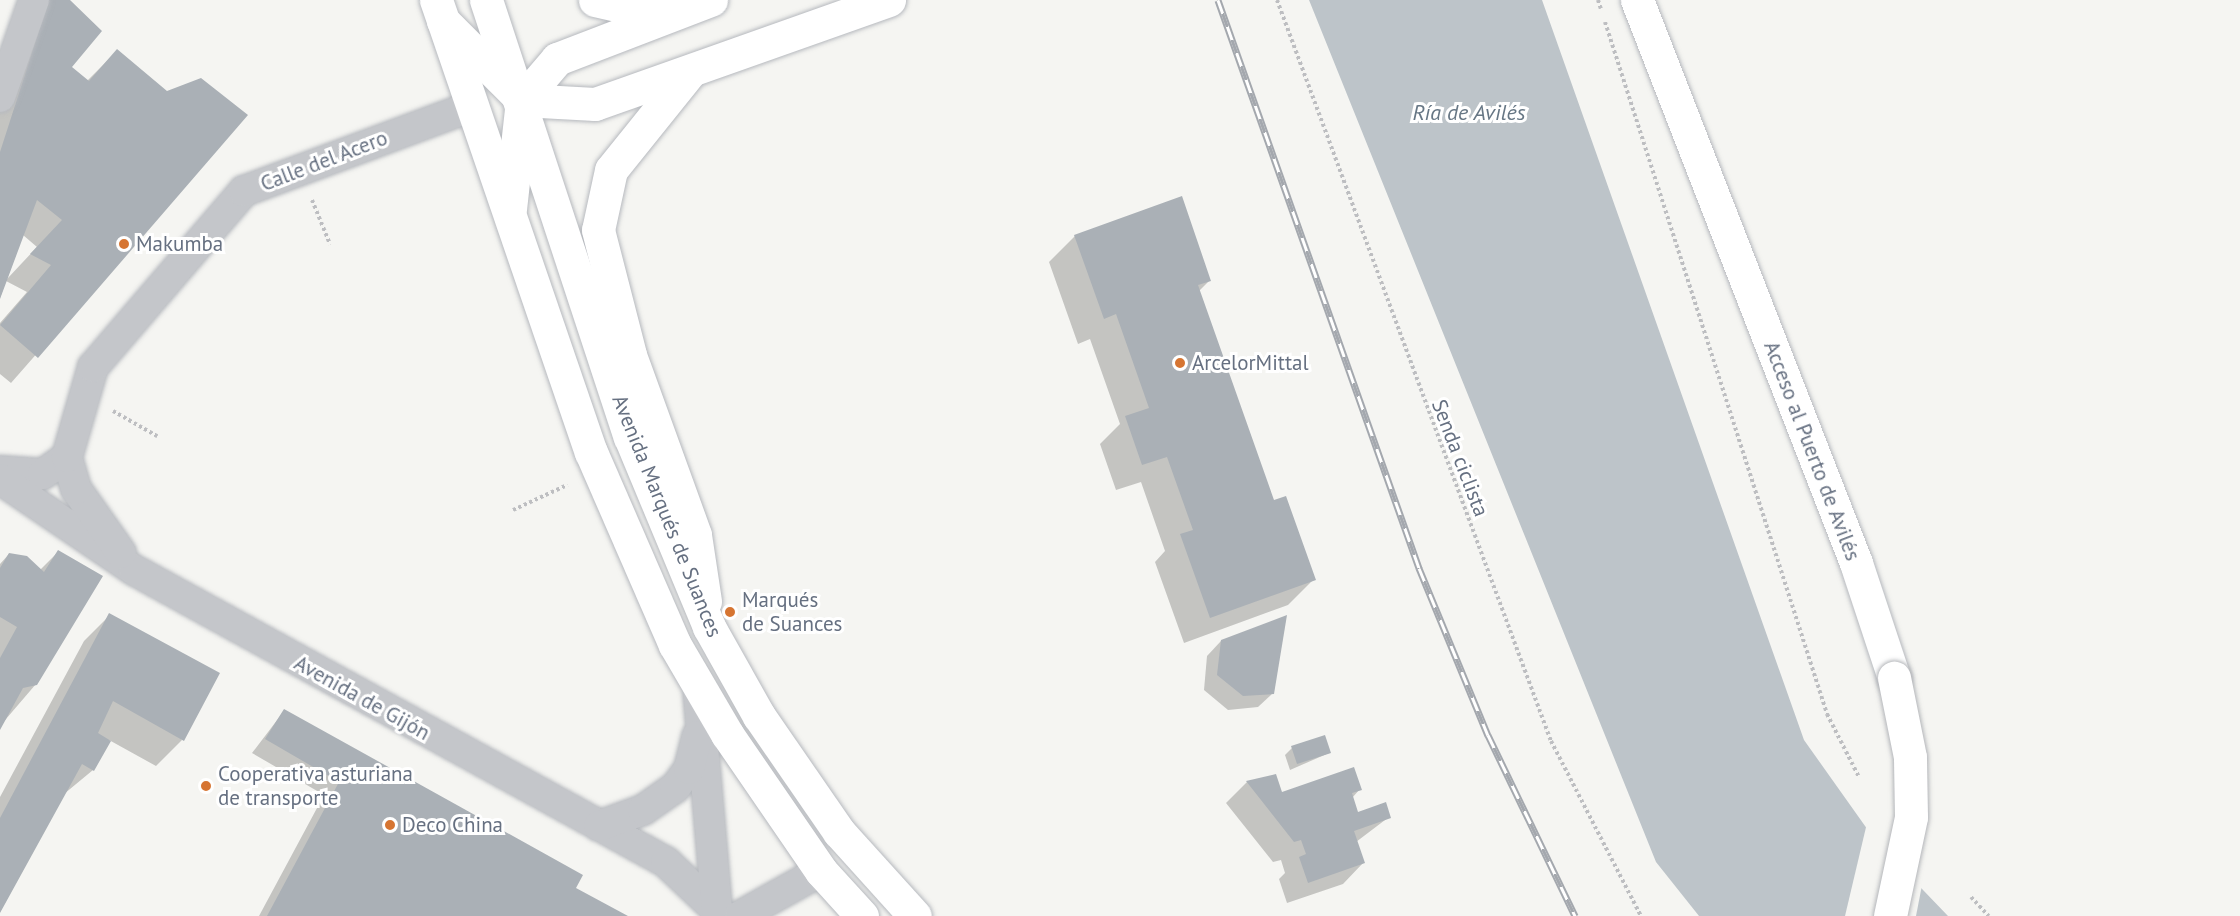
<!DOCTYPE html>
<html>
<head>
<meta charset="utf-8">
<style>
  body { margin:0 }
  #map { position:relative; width:2240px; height:916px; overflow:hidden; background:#f5f5f2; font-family:"PT Sans",sans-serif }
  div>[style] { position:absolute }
  .water>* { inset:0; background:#bdc4c9 }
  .pier>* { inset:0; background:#f5f5f2 }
  .shadow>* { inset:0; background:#0003 }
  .building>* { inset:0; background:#aab0b6 }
  .path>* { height:4px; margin-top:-2px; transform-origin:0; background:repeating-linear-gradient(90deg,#bdbec1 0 3px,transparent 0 6px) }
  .roads { filter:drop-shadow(0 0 2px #b6b9be) drop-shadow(0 0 2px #b6b9be) }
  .street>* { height:30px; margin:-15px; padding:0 15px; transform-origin:15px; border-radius:15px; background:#c4c6ca }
  .secondary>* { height:33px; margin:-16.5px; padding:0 16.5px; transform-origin:16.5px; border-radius:16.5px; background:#fff }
  .highway>* { height:33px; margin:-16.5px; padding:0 16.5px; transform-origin:16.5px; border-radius:16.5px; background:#fff }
  .rail>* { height:7px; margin-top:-3.5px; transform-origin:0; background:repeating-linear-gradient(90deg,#fff 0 14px,#a4a8ae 0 28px); box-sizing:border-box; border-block:2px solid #a4a8ae }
  .bridges { filter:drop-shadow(0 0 2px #b4b6ba) drop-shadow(0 0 2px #b4b6ba) }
  .highway-bridge>* { height:33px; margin:-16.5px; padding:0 16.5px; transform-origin:16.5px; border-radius:16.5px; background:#fff }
  .dots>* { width:16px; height:16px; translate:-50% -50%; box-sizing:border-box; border:3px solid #fff; border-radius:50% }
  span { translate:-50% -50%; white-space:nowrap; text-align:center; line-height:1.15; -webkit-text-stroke:6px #fff; paint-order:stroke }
  .street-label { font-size:21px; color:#667081 }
  .poi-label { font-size:21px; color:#667081 }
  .left { translate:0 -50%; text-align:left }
  .water-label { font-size:22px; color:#677785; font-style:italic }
</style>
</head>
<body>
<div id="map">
  <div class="water">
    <i style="clip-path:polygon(1309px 0,1542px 0,1804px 740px,1875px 840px,1948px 916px,1699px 916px,1656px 862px)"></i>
  </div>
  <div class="pier">
    <i style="clip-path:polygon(1867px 823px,1922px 885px,1916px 916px,1845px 916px)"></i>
  </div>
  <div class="shadow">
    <i style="clip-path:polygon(evenodd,32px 0,69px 0,70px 67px,87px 81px,117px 51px,167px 93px,246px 115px,11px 383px,0 374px,0 323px,27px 292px,6px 281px,0 298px,0 100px,32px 0,23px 235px,37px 247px,7px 279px,23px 235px)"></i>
    <i style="clip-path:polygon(1075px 236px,1209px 281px,1199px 291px,1273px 502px,1314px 579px,1288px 605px,1184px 643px,1155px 562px,1165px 551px,1141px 482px,1116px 490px,1100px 444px,1120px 424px,1090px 339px,1078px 344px,1049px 262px)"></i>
    <i style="clip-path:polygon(58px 552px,36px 684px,0 726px,0 564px,9px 554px,40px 570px)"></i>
    <i style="clip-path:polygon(110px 615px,182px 740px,156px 766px,109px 740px,93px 770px,64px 794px,0 912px,0 797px,84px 641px)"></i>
    <i style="clip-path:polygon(1221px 641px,1273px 693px,1258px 707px,1228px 710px,1204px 690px,1207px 656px)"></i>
    <i style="clip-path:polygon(284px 711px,574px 889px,625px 916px,259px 916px,324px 795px,252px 753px)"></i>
    <i style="clip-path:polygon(1292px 748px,1329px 753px,1290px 770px,1285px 755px)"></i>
    <i style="clip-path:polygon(1275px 776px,1281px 794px,1360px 789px,1352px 798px,1357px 814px,1389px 817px,1356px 842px,1363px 863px,1343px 884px,1287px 903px,1279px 879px,1285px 873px,1281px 860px,1273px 862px,1226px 803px,1247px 782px)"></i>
  </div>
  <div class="building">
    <i style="clip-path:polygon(49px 0,70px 0,102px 31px,72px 67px,89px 81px,117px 49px,167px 91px,201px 78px,248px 115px,38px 358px,0 325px,51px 265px,30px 254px,62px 220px,37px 200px,0 299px,0 152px)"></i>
    <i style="clip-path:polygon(1182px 196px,1211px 281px,1198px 285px,1274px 500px,1286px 496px,1316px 580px,1210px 618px,1180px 534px,1193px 530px,1167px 457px,1142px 465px,1125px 416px,1149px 408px,1116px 314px,1104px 319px,1074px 235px)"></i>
    <i style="clip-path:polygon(58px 550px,103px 576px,37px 685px,23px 688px,0 730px,0 658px,17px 627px,0 617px,0 568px,9px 553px,27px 556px,44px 572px)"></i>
    <i style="clip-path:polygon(109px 613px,220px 673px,184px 741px,113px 701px,98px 733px,111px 741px,94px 771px,82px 764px,0 913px,0 818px)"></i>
    <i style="clip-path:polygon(1287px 615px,1274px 694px,1243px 696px,1217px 675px,1221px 640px)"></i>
    <i style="clip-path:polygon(284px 709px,583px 875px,576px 888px,628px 916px,267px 916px,339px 782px,265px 739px)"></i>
    <i style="clip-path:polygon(1325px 735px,1331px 753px,1297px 764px,1291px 746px)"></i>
    <i style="clip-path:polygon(1354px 767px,1362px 790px,1352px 793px,1358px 812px,1386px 802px,1391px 818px,1354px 831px,1365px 863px,1308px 883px,1299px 857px,1306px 854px,1301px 840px,1294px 842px,1246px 781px,1276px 774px,1282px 792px)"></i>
  </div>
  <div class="path">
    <i style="left:1277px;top:0;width:790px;rotate:69.71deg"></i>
    <i style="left:1551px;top:741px;width:197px;rotate:62.8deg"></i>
    <i style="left:1598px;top:0;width:9px;rotate:72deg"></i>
    <i style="left:1605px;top:22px;width:727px;rotate:72.21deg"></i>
    <i style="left:1827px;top:714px;width:71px;rotate:63.1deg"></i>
    <i style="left:312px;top:200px;width:48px;rotate:67.8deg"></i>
    <i style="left:113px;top:411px;width:51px;rotate:29.6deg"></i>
    <i style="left:513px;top:510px;width:60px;rotate:-24.8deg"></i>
    <i style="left:1971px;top:897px;width:26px;rotate:47deg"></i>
  </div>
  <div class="roads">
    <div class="street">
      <i style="left:0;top:97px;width:103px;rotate:-70.7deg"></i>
      <i style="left:0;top:471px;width:43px;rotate:4deg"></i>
      <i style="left:43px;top:474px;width:29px;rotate:-35deg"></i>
      <i style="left:0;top:479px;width:162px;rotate:34.2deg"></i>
      <i style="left:134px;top:570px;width:607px;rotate:28.76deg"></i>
      <i style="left:666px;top:862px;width:79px;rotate:43.5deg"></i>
      <i style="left:121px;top:553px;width:78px;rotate:-125.1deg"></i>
      <i style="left:76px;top:489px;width:33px;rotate:-106deg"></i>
      <i style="left:67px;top:457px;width:94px;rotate:-73.9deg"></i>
      <i style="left:93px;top:367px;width:232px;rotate:-49.4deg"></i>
      <i style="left:244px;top:191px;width:244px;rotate:-20.4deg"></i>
      <i style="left:698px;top:688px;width:224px;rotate:85.1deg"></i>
      <i style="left:599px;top:826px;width:47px;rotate:-20deg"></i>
      <i style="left:643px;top:810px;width:39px;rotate:-35deg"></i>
      <i style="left:675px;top:788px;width:24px;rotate:-54deg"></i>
      <i style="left:689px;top:769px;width:34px;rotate:-76deg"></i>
      <i style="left:740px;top:916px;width:93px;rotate:-29.1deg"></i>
    </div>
    <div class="secondary">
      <i style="left:595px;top:0;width:72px;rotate:12.9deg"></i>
      <i style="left:443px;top:21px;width:112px;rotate:45deg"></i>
      <i style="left:522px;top:100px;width:73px;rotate:3.1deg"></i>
      <i style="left:595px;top:104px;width:312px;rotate:-19.5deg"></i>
      <i style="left:689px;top:73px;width:124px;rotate:128.8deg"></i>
      <i style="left:611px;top:170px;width:61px;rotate:102.2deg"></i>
      <i style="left:598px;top:230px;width:129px;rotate:75.6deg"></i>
      <i style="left:630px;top:355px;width:191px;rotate:70.1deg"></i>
      <i style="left:695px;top:535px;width:67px;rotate:81.4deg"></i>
      <i style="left:510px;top:209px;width:110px;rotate:-83.7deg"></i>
      <i style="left:522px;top:100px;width:54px;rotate:-49.5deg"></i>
      <i style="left:557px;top:59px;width:165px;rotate:-21deg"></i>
    </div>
    <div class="highway">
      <i style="left:436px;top:0;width:478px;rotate:71.1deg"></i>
      <i style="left:591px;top:452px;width:210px;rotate:66.5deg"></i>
      <i style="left:675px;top:645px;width:103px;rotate:59.7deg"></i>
      <i style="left:727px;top:734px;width:166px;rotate:55.5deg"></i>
      <i style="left:821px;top:871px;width:61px;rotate:47.7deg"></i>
      <i style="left:486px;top:0;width:460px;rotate:71.8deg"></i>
      <i style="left:630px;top:437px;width:206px;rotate:67.4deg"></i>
      <i style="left:709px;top:627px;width:102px;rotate:60.7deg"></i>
      <i style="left:759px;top:716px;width:141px;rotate:55.4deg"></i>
      <i style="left:839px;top:832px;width:113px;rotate:47.9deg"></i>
      <i style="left:1637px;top:0;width:604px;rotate:68.74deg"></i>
      <i style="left:1856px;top:563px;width:121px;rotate:71.7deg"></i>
    </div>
  </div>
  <div class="rail">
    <i style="left:1218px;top:0;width:603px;rotate:70.51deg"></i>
    <i style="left:1419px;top:568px;width:181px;rotate:67.6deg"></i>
    <i style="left:1488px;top:735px;width:201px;rotate:64.3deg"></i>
  </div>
  <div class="bridges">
    <div class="highway-bridge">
      <i style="left:1890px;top:916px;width:101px;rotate:-78deg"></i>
      <i style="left:1911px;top:817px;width:60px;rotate:-91deg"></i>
      <i style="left:1910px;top:757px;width:81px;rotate:-101.4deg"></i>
    </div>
  </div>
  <div class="dots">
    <i style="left:124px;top:244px;background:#d67532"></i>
    <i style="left:1180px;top:363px;background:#d67532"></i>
    <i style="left:730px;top:612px;background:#d67532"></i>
    <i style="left:206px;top:786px;background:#d67532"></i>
    <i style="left:390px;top:825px;background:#d67532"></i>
  </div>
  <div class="street-label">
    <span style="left:324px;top:161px;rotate:-21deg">Calle del Acero</span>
    <span style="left:1812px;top:451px;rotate:69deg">Acceso al Puerto de Avilés</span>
    <span style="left:1460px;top:458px;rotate:69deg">Senda ciclista</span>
    <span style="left:667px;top:516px;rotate:68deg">Avenida Marqués de Suances</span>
    <span style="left:362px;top:698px;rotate:29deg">Avenida de Gijón</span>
  </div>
  <div class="poi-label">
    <span class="left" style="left:136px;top:244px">Makumba</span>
    <span class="left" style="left:1192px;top:363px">ArcelorMittal</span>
    <span class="left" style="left:742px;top:612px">Marqués<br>de Suances</span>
    <span class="left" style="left:218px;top:786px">Cooperativa asturiana<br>de transporte</span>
    <span class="left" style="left:402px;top:825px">Deco China</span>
  </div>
  <div class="water-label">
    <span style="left:1469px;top:113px">Ría de Avilés</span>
  </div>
</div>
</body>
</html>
